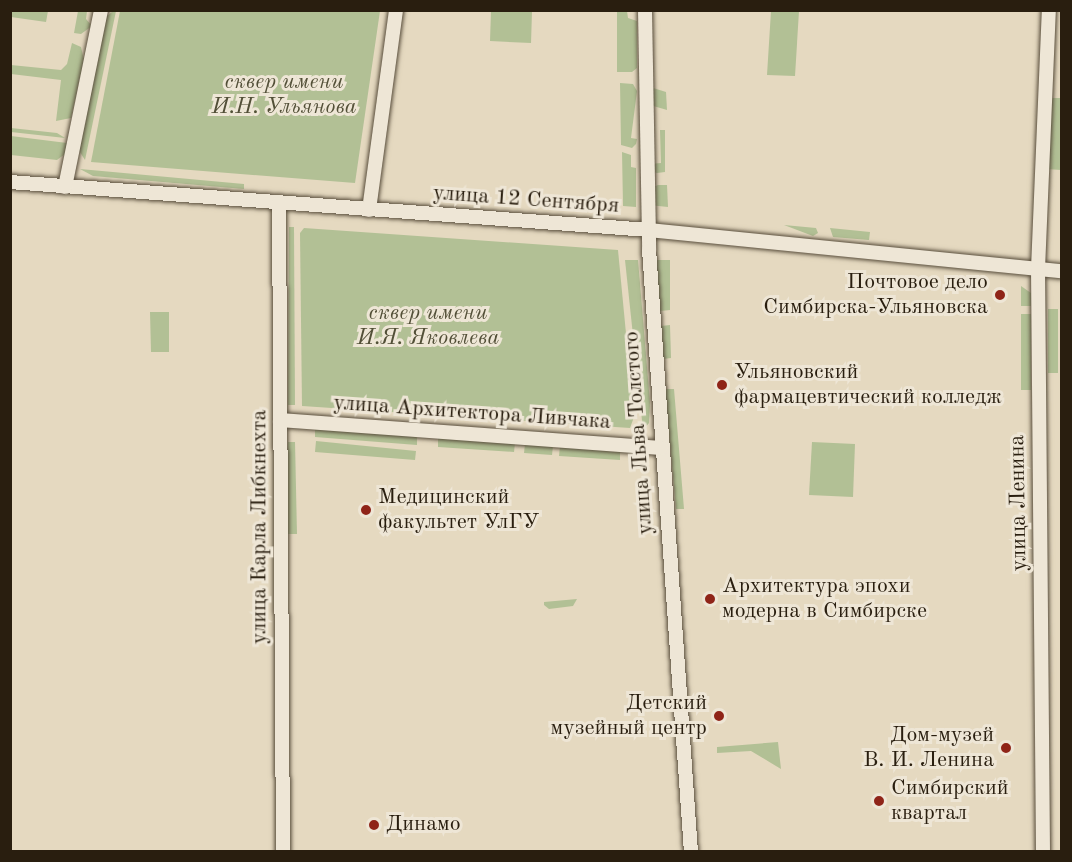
<!DOCTYPE html>
<html>
<head>
<meta charset="utf-8">
<style>
  body { margin:0 }
  #map { position:relative; width:1072px; height:862px; overflow:hidden; background:#e5d9c0; font-family:"Old Standard TT",serif }
  div>[style] { position:absolute }
  .green>* { inset:0; background:#b2c095 }
  .roads { filter:drop-shadow(0 0 2px #584d3b) drop-shadow(0 0 2px #584d3b) }
  .minor>* { height:14px; margin:-7px; padding:0 7px; transform-origin:7px; border-radius:7px; background:#eee6d6 }
  .dots>* { width:16px; height:16px; translate:-50% -50%; box-sizing:border-box; border:3px solid #eee6d6; border-radius:50% }
  span { translate:-50% -50%; white-space:nowrap; text-align:center; line-height:1.15; -webkit-text-stroke:6px #eee6d6; paint-order:stroke }
  .park-label { font-size:22px; color:#524f37; font-style:italic }
  .street-label { font-size:22px; color:#291e0f }
  .poi-label { font-size:22px; color:#291e0f }
  .right { translate:-100% -50%; text-align:right }
  .left { translate:0 -50%; text-align:left }
  .frame { position:absolute; inset:0; border:12px solid #291e0f; pointer-events:none }
</style>
</head>
<body>
<div id="map">
  <div class="green">
    <i style="clip-path:polygon(11px 10px,48px 10px,48px 11px,46px 22px,11px 17px)"></i>
    <i style="clip-path:polygon(78px 11px,87px 11px,86px 19px,92px 26px,81px 34px,74px 33px)"></i>
    <i style="clip-path:polygon(113px 11px,116px 11px,85px 160px,78px 149px,105px 18px)"></i>
    <i style="clip-path:polygon(120px 11px,380px 11px,355px 183px,91px 162px)"></i>
    <i style="clip-path:polygon(491px 11px,532px 11px,531px 43px,490px 41px)"></i>
    <i style="clip-path:polygon(617px 11px,627px 11px,628px 18px,637px 21px,637px 68px,632px 72px,617px 72px)"></i>
    <i style="clip-path:polygon(771px 11px,799px 11px,795px 76px,767px 75px)"></i>
    <i style="clip-path:polygon(72px 43px,81px 47px,84px 60px,71px 118px,56px 121px,61px 80px,11px 74px,11px 65px,61px 70px,67px 64px)"></i>
    <i style="clip-path:polygon(620px 83px,633px 84px,637px 91px,631px 138px,637px 139px,636px 144px,632px 148px,621px 145px)"></i>
    <i style="clip-path:polygon(650px 87px,666px 92px,667px 110px,650px 105px)"></i>
    <i style="clip-path:polygon(1051px 98px,1061px 98px,1061px 170px,1046px 169px)"></i>
    <i style="clip-path:polygon(11px 128px,57px 133px,65px 138px,11px 132px)"></i>
    <i style="clip-path:polygon(660px 130px,665px 130px,665px 172px,657px 173px,649px 170px,649px 164px,661px 163px)"></i>
    <i style="clip-path:polygon(11px 136px,67px 143px,65px 154px,57px 160px,11px 155px)"></i>
    <i style="clip-path:polygon(622px 152px,631px 155px,631px 167px,636px 168px,636px 207px,623px 206px)"></i>
    <i style="clip-path:polygon(80px 169px,244px 184px,244px 189px,93px 176px)"></i>
    <i style="clip-path:polygon(658px 185px,667px 185px,668px 207px,649px 205px,649px 189px)"></i>
    <i style="clip-path:polygon(784px 225px,816px 228px,818px 233px,813px 236px)"></i>
    <i style="clip-path:polygon(289px 227px,294px 227px,295px 405px,288px 405px)"></i>
    <i style="clip-path:polygon(304px 228px,618px 250px,634px 417px,630px 428px,302px 406px,300px 233px)"></i>
    <i style="clip-path:polygon(830px 228px,870px 232px,869px 240px,833px 237px)"></i>
    <i style="clip-path:polygon(625px 260px,638px 260px,650px 403px,649px 423px,643px 430px)"></i>
    <i style="clip-path:polygon(656px 260px,670px 260px,670px 310px,660px 311px)"></i>
    <i style="clip-path:polygon(1021px 286px,1031px 293px,1031px 306px,1021px 306px)"></i>
    <i style="clip-path:polygon(1048px 309px,1058px 309px,1058px 373px,1048px 373px)"></i>
    <i style="clip-path:polygon(150px 312px,169px 312px,169px 352px,151px 352px)"></i>
    <i style="clip-path:polygon(1021px 314px,1031px 314px,1031px 390px,1021px 390px)"></i>
    <i style="clip-path:polygon(670px 325px,671px 358px,663px 359px,661px 326px)"></i>
    <i style="clip-path:polygon(665px 389px,674px 389px,684px 509px,676px 509px)"></i>
    <i style="clip-path:polygon(315px 428px,417px 436px,417px 445px,315px 437px)"></i>
    <i style="clip-path:polygon(438px 437px,515px 443px,514px 452px,438px 447px)"></i>
    <i style="clip-path:polygon(316px 441px,416px 451px,415px 460px,315px 452px)"></i>
    <i style="clip-path:polygon(288px 442px,295px 442px,297px 534px,287px 534px)"></i>
    <i style="clip-path:polygon(812px 442px,855px 444px,853px 497px,809px 495px)"></i>
    <i style="clip-path:polygon(525px 444px,553px 446px,552px 455px,524px 453px)"></i>
    <i style="clip-path:polygon(560px 446px,620px 450px,620px 460px,559px 456px)"></i>
    <i style="clip-path:polygon(577px 599px,573px 606px,549px 609px,544px 605px,544px 602px)"></i>
    <i style="clip-path:polygon(778px 742px,781px 769px,751px 751px,717px 753px,717px 747px)"></i>
  </div>
  <div class="roads">
    <div class="minor">
      <i style="left:645px;top:10px;width:239px;rotate:89deg"></i>
      <i style="left:649px;top:249px;width:604px;rotate:86.02deg"></i>
      <i style="left:10px;top:182px;width:640px;rotate:4.3deg"></i>
      <i style="left:648px;top:230px;width:416px;rotate:5.7deg"></i>
      <i style="left:65px;top:187px;width:181px;rotate:-78.5deg"></i>
      <i style="left:279px;top:203px;width:649px;rotate:89.65deg"></i>
      <i style="left:369px;top:210px;width:202px;rotate:-82.3deg"></i>
      <i style="left:280px;top:420px;width:382px;rotate:4.2deg"></i>
      <i style="left:1043px;top:852px;width:583px;rotate:-90.49deg"></i>
      <i style="left:1038px;top:269px;width:259px;rotate:-87.6deg"></i>
    </div>
  </div>
  <div class="dots">
    <i style="left:1000px;top:295px;background:#8f2418"></i>
    <i style="left:722px;top:385px;background:#8f2418"></i>
    <i style="left:366px;top:510px;background:#8f2418"></i>
    <i style="left:710px;top:599px;background:#8f2418"></i>
    <i style="left:719px;top:716px;background:#8f2418"></i>
    <i style="left:1006px;top:748px;background:#8f2418"></i>
    <i style="left:879px;top:801px;background:#8f2418"></i>
    <i style="left:374px;top:825px;background:#8f2418"></i>
  </div>
  <div class="park-label">
    <span style="left:284px;top:95px">сквер имени<br>И.Н. Ульянова</span>
    <span style="left:428px;top:326px">сквер имени<br>И.Я. Яковлева</span>
  </div>
  <div class="street-label">
    <span style="left:526px;top:200px;rotate:4deg">улица 12 Сентября</span>
    <span style="left:472px;top:413px;rotate:4deg">улица Архитектора Ливчака</span>
    <span style="left:639px;top:433px;rotate:-94deg">улица Льва Толстого</span>
    <span style="left:1019px;top:503px;rotate:-91deg">улица Ленина</span>
    <span style="left:260px;top:527px;rotate:-90deg">улица Карла Либкнехта</span>
  </div>
  <div class="poi-label">
    <span class="right" style="left:988px;top:295px">Почтовое дело<br>Симбирска-Ульяновска</span>
    <span class="left" style="left:734px;top:385px">Ульяновский<br>фaрмацевтический колледж</span>
    <span class="left" style="left:378px;top:510px">Медицинский<br>факультет УлГУ</span>
    <span class="left" style="left:722px;top:599px">Архитектура эпохи<br>модерна в Симбирске</span>
    <span class="right" style="left:707px;top:716px">Детский<br>музейный центр</span>
    <span class="right" style="left:994px;top:748px">Дом-музей<br>В. И. Ленина</span>
    <span class="left" style="left:891px;top:801px">Симбирский<br>квартал</span>
    <span class="left" style="left:386px;top:825px">Динамо</span>
  </div>
  <div class="frame"></div>
</div>
</body>
</html>
